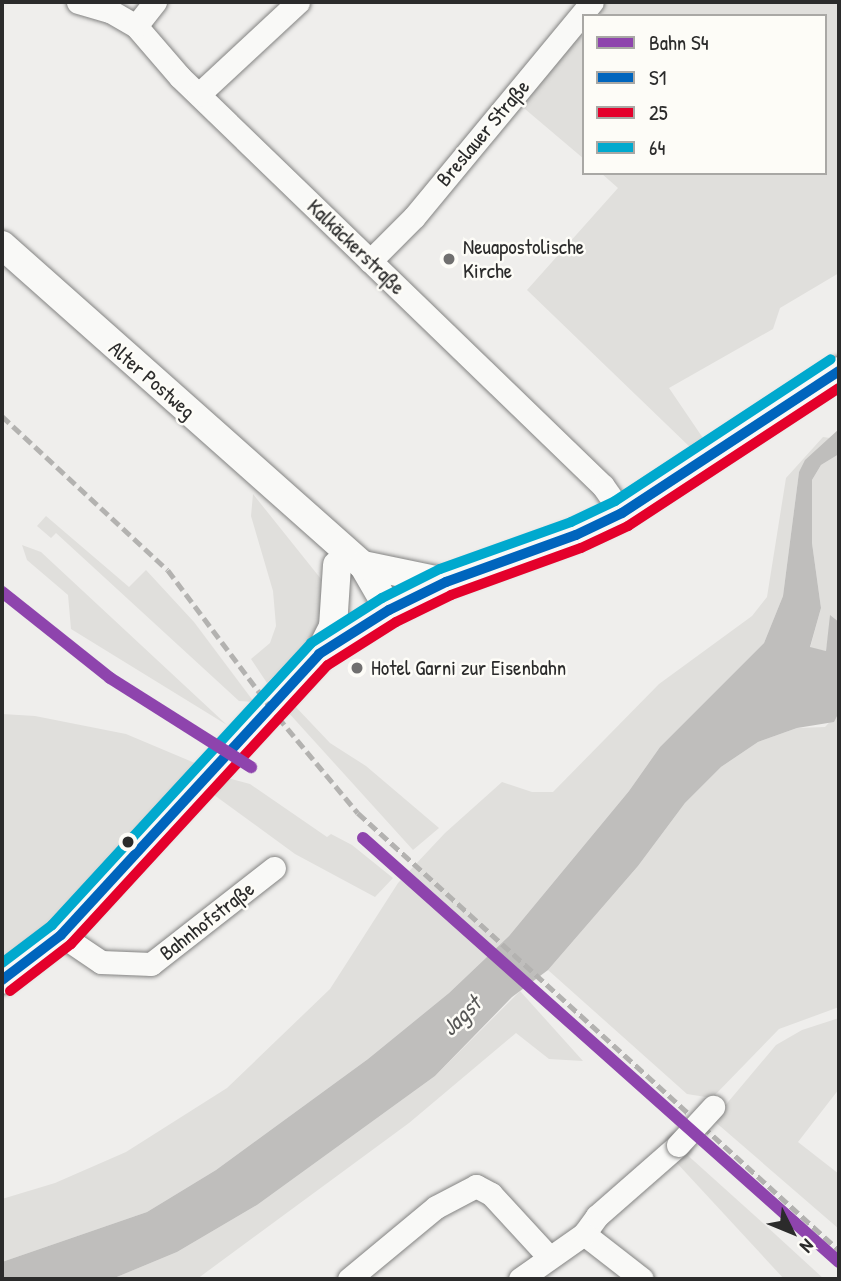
<!DOCTYPE html>
<html>
<head>
<meta charset="utf-8">
<style>
  body { margin:0 }
  #map { position:relative; width:841px; height:1281px; overflow:hidden; background:#efeeec; font-family:"Patrick Hand",sans-serif }
  div>[style] { position:absolute }
  .green>* { inset:0; background:#e0dfdc }
  .water>* { inset:0; background:#bfbebc }
  .roads { filter:drop-shadow(0 0 2px #838382) drop-shadow(0 0 2px #838382) }
  .minor>* { height:23px; margin:-11.5px; padding:0 11.5px; transform-origin:11.5px; border-radius:11.5px; background:#f9f9f7 }
  .major>* { height:28px; margin:-14px; padding:0 14px; transform-origin:14px; border-radius:14px; background:#f9f9f7 }
  .rail>* { height:4.5px; margin-top:-2.25px; transform-origin:0; background:repeating-linear-gradient(90deg,#b3b2b0 0 10px,transparent 0 15px) }
  .bridges { filter:drop-shadow(0 0 2px #838382) drop-shadow(0 0 2px #838382) }
  .minor-bridge>* { height:23px; margin:-11.5px; padding:0 11.5px; transform-origin:11.5px; border-radius:11.5px; background:#f9f9f7 }
  .bus-1>* { height:10px; margin:-5px; padding:0 5px; transform-origin:5px; border-radius:5px; background:#0065bd }
  .bus-2>* { height:10px; margin:-5px; padding:0 5px; transform-origin:5px; border-radius:5px; background:#e4002b }
  .bus-3>* { height:10px; margin:-5px; padding:0 5px; transform-origin:5px; border-radius:5px; background:#00a9ce }
  .rail-1>* { height:12px; margin:-6px; padding:0 6px; transform-origin:6px; border-radius:6px; background:#8e44ad }
  .dots>* { width:19px; height:19px; translate:-50% -50%; box-sizing:border-box; border:4px solid #fdfcf7; border-radius:50% }
  span { translate:-50% -50%; white-space:nowrap; text-align:center; line-height:1.15; -webkit-text-stroke:5px #fdfcf7; paint-order:stroke }
  .street-label { font-size:21px; color:#2b2b2b }
  .poi-label { font-size:21px; color:#2b2b2b }
  .left { translate:0 -50%; text-align:left }
  .water-label { font-size:23px; color:#575756; font-style:italic }
  .frame { position:absolute; inset:0; border:4px solid #2b2b2b; pointer-events:none }
  .legend { position:absolute; left:582px; top:14px; width:245px; height:161px; box-sizing:border-box; background:#fdfcf7; border:2px solid #a9a8a5; margin:0; padding:9px 12px; list-style:none; font-size:21px; color:#2b2b2b }
  .legend li { display:flex; align-items:center; gap:14px; height:35px }
  .legend b { width:35px; border:2px solid #a9a8a5 }
  .north { position:absolute; left:757px; top:1197px; width:70px; height:70px; -webkit-text-stroke:5px #fdfcf7; paint-order:stroke; rotate:133deg; font-size:19px; font-weight:700; line-height:28px; text-align:center; color:#2b2b2b }
  .north::after { content:''; display:block; margin:auto; width:24px; height:32px; background:#2b2b2b; clip-path:polygon(50% 0,100% 100%,50% 72%,0 100%) }
</style>
</head>
<body>
<div id="map">
  <div class="green">
    <i style="clip-path:polygon(592px 2px,839px 2px,839px 273px,780px 308px,773px 329px,669px 388px,707px 444px,693px 450px,527px 290px,618px 188px,601px 173px,825px 173px,825px 16px,584px 16px,584px 159px,512px 98px)"></i>
    <i style="clip-path:polygon(823px 437px,830px 438px,799px 472px,783px 596px,764px 643px,660px 747px,629px 791px,509px 936px,449px 993px,368px 1059px,216px 1170px,147px 1212px,2px 1262px,2px 1199px,55px 1183px,126px 1152px,227px 1088px,330px 989px,398px 883px,445px 833px,502px 782px,532px 792px,553px 792px,659px 684px,752px 616px,767px 597px,786px 478px)"></i>
    <i style="clip-path:polygon(839px 454px,839px 622px,831px 616px,826px 651px,810px 648px,821px 608px,812px 543px,812px 480px,821px 465px)"></i>
    <i style="clip-path:polygon(253px 494px,321px 579px,324px 605px,314px 634px,267px 683px,251px 659px,270px 643px,276px 626px,273px 591px,251px 516px)"></i>
    <i style="clip-path:polygon(46px 516px,129px 587px,146px 570px,194px 622px,254px 702px,239px 701px,56px 533px,51px 538px,37px 526px)"></i>
    <i style="clip-path:polygon(22px 545px,41px 552px,227px 725px,71px 629px,68px 595px,27px 560px)"></i>
    <i style="clip-path:polygon(293px 704px,330px 743px,366px 766px,439px 828px,413px 850px,287px 711px)"></i>
    <i style="clip-path:polygon(839px 712px,839px 1007px,779px 1029px,712px 1098px,687px 1094px,548px 970px,638px 866px,685px 803px,721px 767px,758px 742px,797px 728px,825px 727px)"></i>
    <i style="clip-path:polygon(2px 714px,35px 716px,126px 734px,202px 766px,77px 910px,8px 963px,2px 955px)"></i>
    <i style="clip-path:polygon(224px 777px,250px 784px,327px 837px,331px 834px,352px 845px,393px 878px,375px 897px,295px 854px,210px 792px)"></i>
    <i style="clip-path:polygon(520px 991px,583px 1061px,549px 1059px,516px 1033px,409px 1123px,197px 1279px,112px 1279px,177px 1252px,257px 1205px,435px 1076px)"></i>
    <i style="clip-path:polygon(839px 1018px,839px 1089px,798px 1142px,839px 1174px,839px 1229px,713px 1120px,776px 1045px,802px 1030px)"></i>
    <i style="clip-path:polygon(684px 1152px,764px 1224px,824px 1279px,784px 1279px,675px 1161px)"></i>
  </div>
  <div class="water">
    <i style="clip-path:polygon(839px 429px,839px 454px,821px 465px,812px 480px,812px 543px,821px 608px,810px 647px,826px 651px,830px 615px,839px 622px,839px 712px,834px 722px,797px 728px,758px 742px,721px 767px,685px 803px,638px 866px,548px 970px,512px 997px,435px 1076px,257px 1205px,177px 1252px,112px 1279px,2px 1279px,2px 1262px,147px 1212px,216px 1170px,368px 1059px,449px 993px,509px 936px,629px 791px,660px 747px,764px 643px,783px 596px,799px 472px,805px 460px)"></i>
  </div>
  <div class="roads">
    <div class="minor">
      <i style="left:78px;top:2px;width:33px;rotate:16deg"></i>
      <i style="left:110px;top:11px;width:30px;rotate:30deg"></i>
      <i style="left:136px;top:26px;width:67px;rotate:49.2deg"></i>
      <i style="left:180px;top:77px;width:588px;rotate:44.04deg"></i>
      <i style="left:603px;top:486px;width:33px;rotate:55deg"></i>
      <i style="left:136px;top:26px;width:31px;rotate:-52deg"></i>
      <i style="left:199px;top:94px;width:135px;rotate:-42.9deg"></i>
      <i style="left:370px;top:261px;width:62px;rotate:-45deg"></i>
      <i style="left:414px;top:217px;width:279px;rotate:-50.4deg"></i>
      <i style="left:61px;top:935px;width:48px;rotate:34deg"></i>
      <i style="left:101px;top:962px;width:50px;rotate:2.3deg"></i>
      <i style="left:151px;top:964px;width:156px;rotate:-38deg"></i>
      <i style="left:584px;top:1234px;width:73px;rotate:37.8deg"></i>
      <i style="left:349px;top:1279px;width:113px;rotate:-39.6deg"></i>
      <i style="left:436px;top:1207px;width:45px;rotate:-27.7deg"></i>
      <i style="left:476px;top:1186px;width:17px;rotate:28deg"></i>
      <i style="left:491px;top:1194px;width:86px;rotate:47.4deg"></i>
      <i style="left:520px;top:1279px;width:78px;rotate:-35.1deg"></i>
      <i style="left:584px;top:1234px;width:22px;rotate:-54deg"></i>
      <i style="left:597px;top:1216px;width:108px;rotate:-41.2deg"></i>
    </div>
    <div class="major">
      <i style="left:2px;top:245px;width:482px;rotate:41.6deg"></i>
      <i style="left:363px;top:565px;width:52px;rotate:60deg"></i>
      <i style="left:363px;top:565px;width:85px;rotate:11.6deg"></i>
      <i style="left:319px;top:654px;width:30px;rotate:-63deg"></i>
      <i style="left:333px;top:627px;width:62px;rotate:-86.3deg"></i>
      <i style="left:2px;top:980px;width:74px;rotate:-37.3deg"></i>
      <i style="left:61px;top:935px;width:381px;rotate:-47.4deg"></i>
      <i style="left:319px;top:654px;width:83px;rotate:-32.2deg"></i>
      <i style="left:389px;top:610px;width:64px;rotate:-26.2deg"></i>
      <i style="left:446px;top:582px;width:138px;rotate:-19.9deg"></i>
      <i style="left:576px;top:535px;width:51px;rotate:-25.6deg"></i>
      <i style="left:622px;top:513px;width:259px;rotate:-33.2deg"></i>
    </div>
  </div>
  <div class="rail">
    <i style="left:2px;top:416px;width:226px;rotate:42.9deg"></i>
    <i style="left:168px;top:570px;width:184px;rotate:53.2deg"></i>
    <i style="left:278px;top:717px;width:125px;rotate:50.2deg"></i>
    <i style="left:358px;top:813px;width:650px;rotate:42.26deg"></i>
  </div>
  <div class="bridges">
    <div class="minor-bridge">
      <i style="left:678px;top:1145px;width:52px;rotate:-47.4deg"></i>
    </div>
  </div>
  <div class="bus-1">
    <i style="left:2px;top:980px;width:74px;rotate:-37.3deg"></i>
    <i style="left:61px;top:935px;width:381px;rotate:-47.4deg"></i>
    <i style="left:319px;top:654px;width:83px;rotate:-32.2deg"></i>
    <i style="left:389px;top:610px;width:64px;rotate:-26.2deg"></i>
    <i style="left:446px;top:582px;width:138px;rotate:-19.9deg"></i>
    <i style="left:576px;top:535px;width:51px;rotate:-25.6deg"></i>
    <i style="left:622px;top:513px;width:259px;rotate:-33.2deg"></i>
  </div>
  <div class="bus-2">
    <i style="left:10px;top:991px;width:77px;rotate:-37.6deg"></i>
    <i style="left:71px;top:944px;width:379px;rotate:-47.4deg"></i>
    <i style="left:328px;top:665px;width:80px;rotate:-32.3deg"></i>
    <i style="left:396px;top:622px;width:61px;rotate:-26.1deg"></i>
    <i style="left:451px;top:595px;width:138px;rotate:-19.9deg"></i>
    <i style="left:581px;top:548px;width:52px;rotate:-25.1deg"></i>
    <i style="left:628px;top:526px;width:252px;rotate:-33.2deg"></i>
  </div>
  <div class="bus-3">
    <i style="left:2px;top:963px;width:63px;rotate:-37.2deg"></i>
    <i style="left:52px;top:925px;width:383px;rotate:-47.4deg"></i>
    <i style="left:311px;top:643px;width:84px;rotate:-32.4deg"></i>
    <i style="left:382px;top:598px;width:65px;rotate:-26.6deg"></i>
    <i style="left:440px;top:569px;width:139px;rotate:-19.7deg"></i>
    <i style="left:571px;top:522px;width:49px;rotate:-25.5deg"></i>
    <i style="left:615px;top:501px;width:258px;rotate:-33.3deg"></i>
  </div>
  <div class="rail-1">
    <i style="left:2px;top:592px;width:138px;rotate:38.5deg"></i>
    <i style="left:110px;top:678px;width:167px;rotate:32.3deg"></i>
    <i style="left:363px;top:838px;width:637px;rotate:41.69deg"></i>
  </div>
  <div class="dots">
    <i style="left:449px;top:259px;background:#706f6f"></i>
    <i style="left:357px;top:668px;background:#706f6f"></i>
    <i style="left:128px;top:842px;background:#2b2b2b"></i>
  </div>
  <div class="street-label">
    <span style="left:483px;top:133px;rotate:-50deg">Breslauer Straße</span>
    <span style="left:356px;top:247px;rotate:44deg">Kalkäckerstraße</span>
    <span style="left:152px;top:380px;rotate:41deg">Alter Postweg</span>
    <span style="left:207px;top:921px;rotate:-38deg">Bahnhofstraße</span>
  </div>
  <div class="poi-label">
    <span class="left" style="left:463px;top:259px">Neuapostolische<br>Kirche</span>
    <span class="left" style="left:371px;top:668px">Hotel Garni zur Eisenbahn</span>
  </div>
  <div class="water-label">
    <span style="left:461px;top:1016px;rotate:-45deg">Jagst</span>
  </div>
  <div class="frame"></div>
  <ul class="legend">
  <li><b style="height:9px;background:#8e44ad"></b>Bahn S4</li>
  <li><b style="height:9px;background:#0065bd"></b>S1</li>
  <li><b style="height:9px;background:#e4002b"></b>25</li>
  <li><b style="height:9px;background:#00a9ce"></b>64</li>
  </ul>
  <div class="north">N</div>
</div>
</body>
</html>
